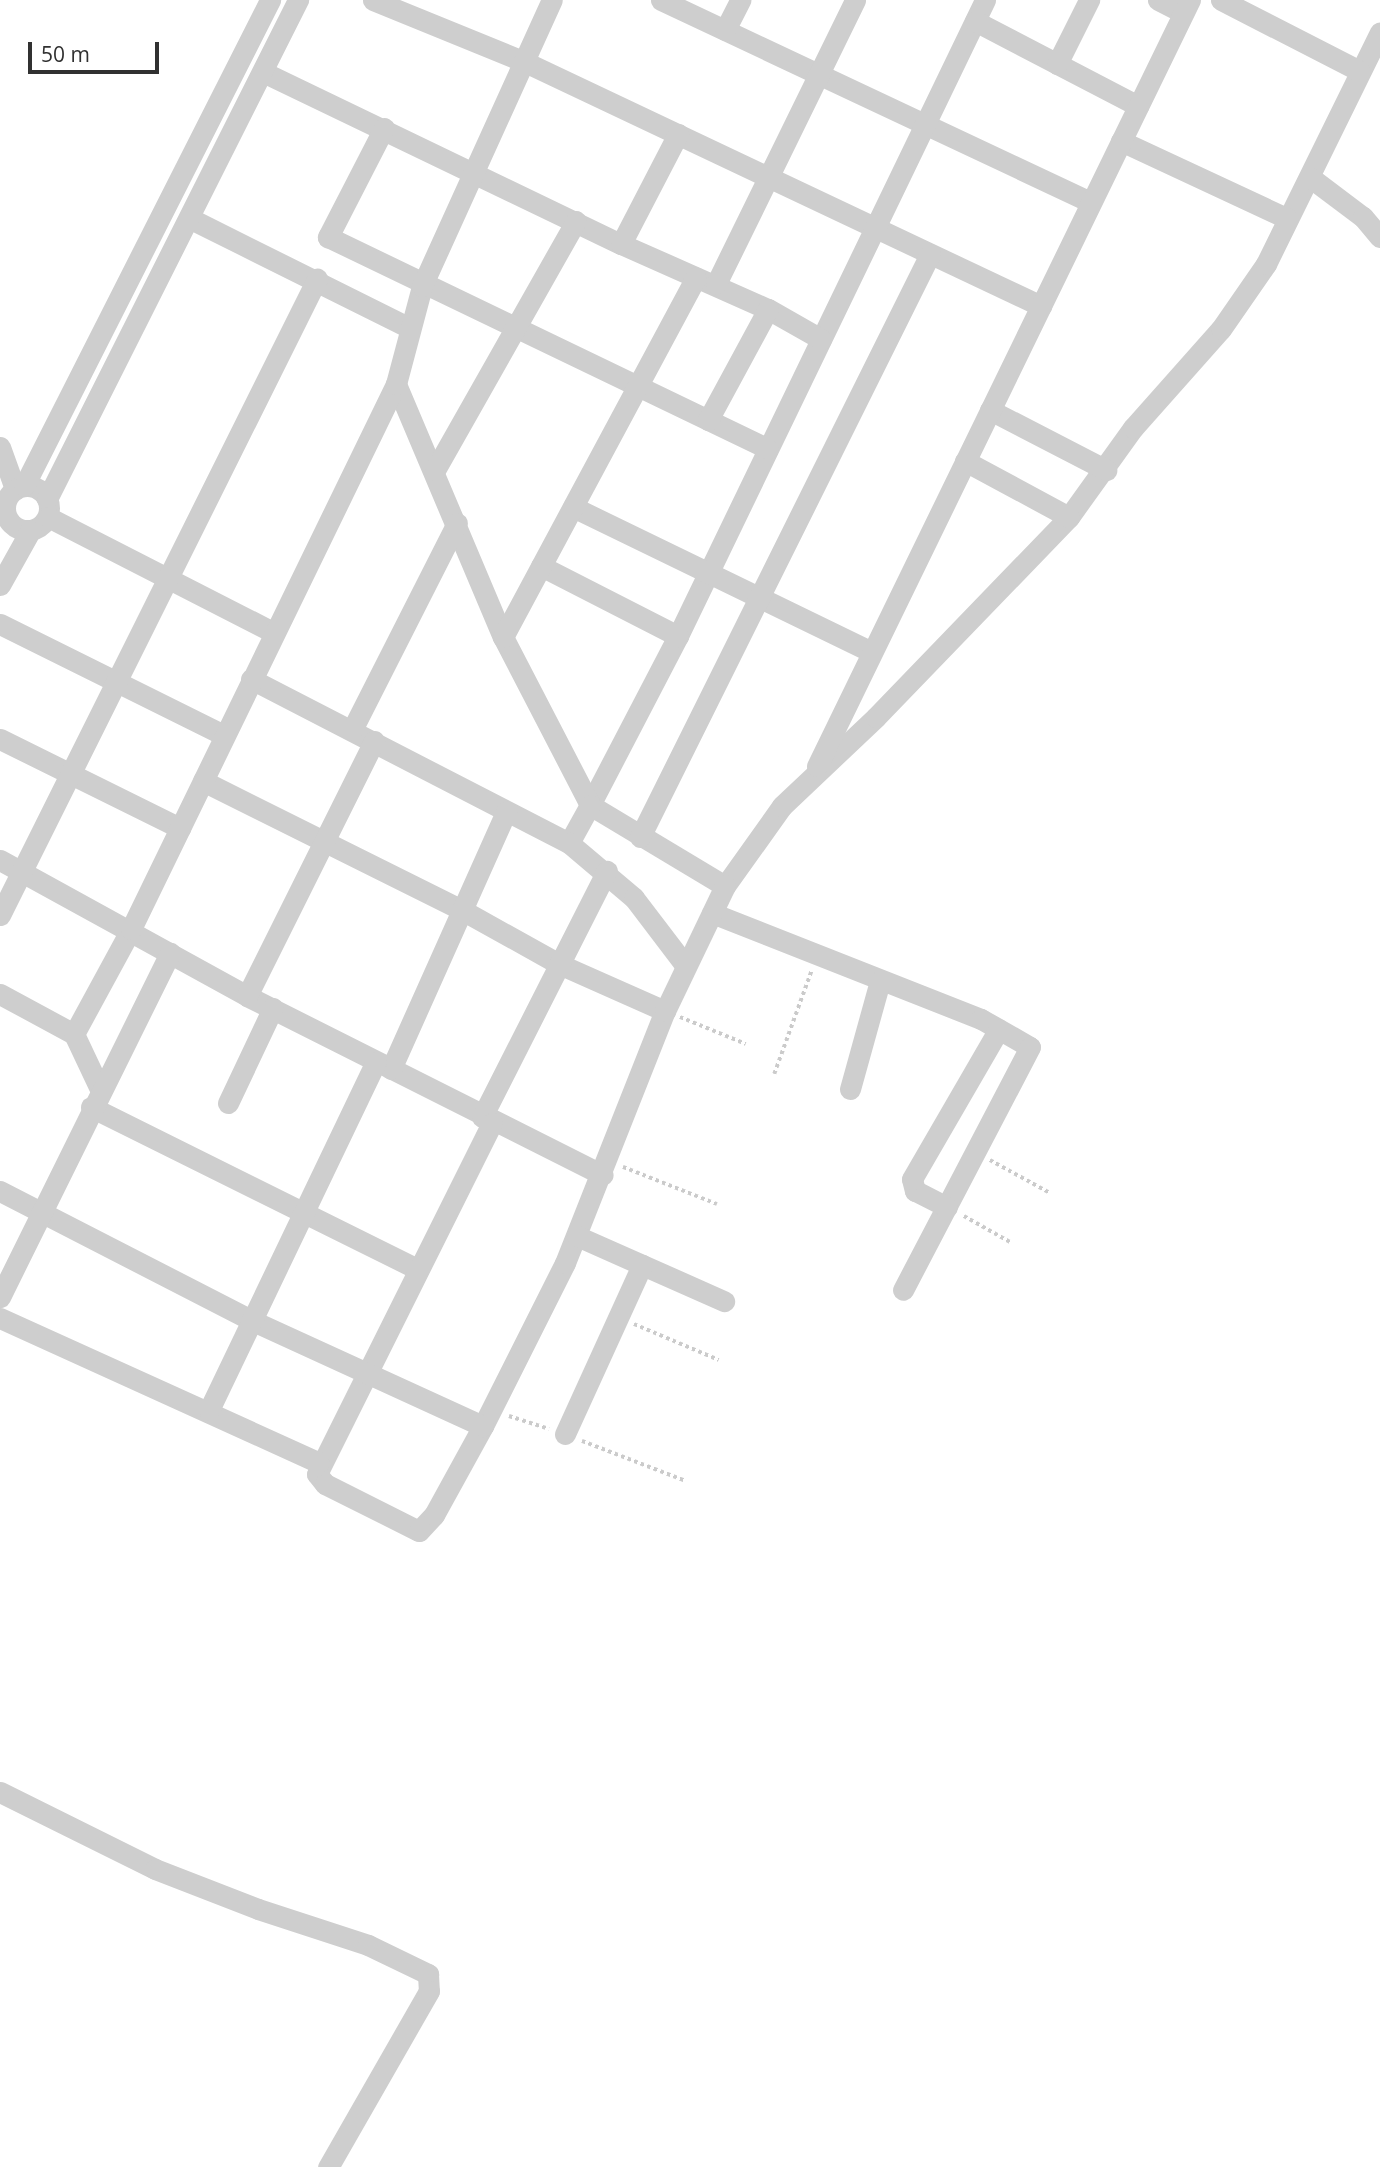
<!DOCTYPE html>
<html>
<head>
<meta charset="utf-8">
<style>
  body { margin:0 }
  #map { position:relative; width:1380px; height:2167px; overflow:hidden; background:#fff; font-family:"Open Sans",sans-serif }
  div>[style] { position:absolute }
  .path>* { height:3.5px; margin-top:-1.75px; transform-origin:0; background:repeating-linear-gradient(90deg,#cbcbcb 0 3.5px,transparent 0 7px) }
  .minor>* { height:21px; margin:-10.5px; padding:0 10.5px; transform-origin:10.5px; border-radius:10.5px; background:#cecece }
  .minor>.ring { margin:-10.5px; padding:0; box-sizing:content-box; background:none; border:21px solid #cecece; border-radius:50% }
  span { translate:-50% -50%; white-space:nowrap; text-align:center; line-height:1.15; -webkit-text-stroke:7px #fff; paint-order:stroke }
  .scale { position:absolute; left:28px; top:42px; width:131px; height:32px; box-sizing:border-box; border:4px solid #313131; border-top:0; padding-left:9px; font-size:21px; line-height:24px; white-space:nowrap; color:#313131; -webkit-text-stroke:5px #fff; paint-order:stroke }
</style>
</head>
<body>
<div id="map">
  <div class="path">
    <i style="left:680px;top:1017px;width:71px;rotate:22.2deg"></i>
    <i style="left:774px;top:1074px;width:109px;rotate:-70.1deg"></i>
    <i style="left:990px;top:1160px;width:68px;rotate:28.8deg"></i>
    <i style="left:623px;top:1167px;width:101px;rotate:21.5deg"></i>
    <i style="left:964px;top:1216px;width:53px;rotate:29.5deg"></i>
    <i style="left:634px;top:1324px;width:92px;rotate:23deg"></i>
    <i style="left:509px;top:1416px;width:42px;rotate:18deg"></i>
    <i style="left:582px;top:1441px;width:111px;rotate:21deg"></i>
  </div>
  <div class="minor">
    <i style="left:373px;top:0;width:164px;rotate:22.2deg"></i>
    <i style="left:525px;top:62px;width:571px;rotate:25.31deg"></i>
    <i style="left:661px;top:0;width:475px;rotate:25.2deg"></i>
    <i style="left:985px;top:0;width:706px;rotate:115.77deg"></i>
    <i style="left:678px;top:636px;width:191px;rotate:117.5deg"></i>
    <i style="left:590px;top:805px;width:157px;rotate:31deg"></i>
    <i style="left:725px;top:886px;width:98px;rotate:-54.5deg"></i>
    <i style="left:782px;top:806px;width:129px;rotate:-43.4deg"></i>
    <i style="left:876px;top:717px;width:278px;rotate:-46deg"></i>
    <i style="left:1069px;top:517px;width:110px;rotate:-54.3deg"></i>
    <i style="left:1133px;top:428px;width:132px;rotate:-48.4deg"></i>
    <i style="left:1221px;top:329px;width:79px;rotate:-55.3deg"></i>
    <i style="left:1266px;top:264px;width:258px;rotate:-63.8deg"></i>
    <i style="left:1158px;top:0;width:28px;rotate:27deg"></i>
    <i style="left:1221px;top:0;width:156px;rotate:27.1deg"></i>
    <i style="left:975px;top:21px;width:184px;rotate:27.5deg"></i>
    <i style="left:725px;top:30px;width:34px;rotate:-63deg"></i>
    <i style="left:1057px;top:64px;width:72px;rotate:-63.4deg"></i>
    <i style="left:263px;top:72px;width:397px;rotate:25.7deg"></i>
    <i style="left:621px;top:244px;width:161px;rotate:23.9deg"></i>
    <i style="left:768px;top:309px;width:61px;rotate:29.5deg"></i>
    <i style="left:384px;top:128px;width:123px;rotate:117.2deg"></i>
    <i style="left:328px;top:237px;width:488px;rotate:25.7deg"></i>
    <i style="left:1121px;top:141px;width:184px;rotate:25deg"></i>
    <i style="left:1311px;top:178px;width:65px;rotate:36.9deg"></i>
    <i style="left:1363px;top:217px;width:26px;rotate:50deg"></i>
    <i style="left:189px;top:218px;width:247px;rotate:26.5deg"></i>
    <i style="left:621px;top:244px;width:124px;rotate:-62.6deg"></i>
    <i style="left:716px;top:284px;width:316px;rotate:-63.9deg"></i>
    <i style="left:396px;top:384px;width:275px;rotate:67.1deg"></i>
    <i style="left:503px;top:637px;width:189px;rotate:62.6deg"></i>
    <i style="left:590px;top:805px;width:43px;rotate:118.9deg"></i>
    <i style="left:990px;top:410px;width:131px;rotate:27.3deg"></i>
    <i style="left:708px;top:420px;width:126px;rotate:-61.6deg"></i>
    <i style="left:0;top:447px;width:45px;rotate:70.3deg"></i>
    <i style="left:965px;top:461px;width:118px;rotate:28.3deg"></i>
    <i style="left:435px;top:470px;width:286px;rotate:-60.5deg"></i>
    <i class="ring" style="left:5px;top:486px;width:23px;height:23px"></i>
    <i style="left:24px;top:486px;width:545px;rotate:-63.15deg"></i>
    <i style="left:47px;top:499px;width:559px;rotate:-63.3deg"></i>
    <i style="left:573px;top:507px;width:332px;rotate:25.9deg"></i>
    <i style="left:48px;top:517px;width:253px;rotate:27.1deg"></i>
    <i style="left:541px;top:566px;width:154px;rotate:27.1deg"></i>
    <i style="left:0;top:585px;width:62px;rotate:-60.9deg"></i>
    <i style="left:0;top:624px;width:250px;rotate:26.4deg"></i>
    <i style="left:503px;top:637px;width:408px;rotate:-61.8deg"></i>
    <i style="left:251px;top:679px;width:358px;rotate:27.3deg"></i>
    <i style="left:569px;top:843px;width:85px;rotate:40.2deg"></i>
    <i style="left:634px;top:898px;width:84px;rotate:52.7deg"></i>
    <i style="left:352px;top:730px;width:232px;rotate:-63.1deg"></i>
    <i style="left:0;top:739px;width:201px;rotate:26.3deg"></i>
    <i style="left:817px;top:766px;width:852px;rotate:-64.04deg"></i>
    <i style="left:203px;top:781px;width:289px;rotate:26.5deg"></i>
    <i style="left:462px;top:910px;width:111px;rotate:29.1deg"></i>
    <i style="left:559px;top:964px;width:116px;rotate:23.9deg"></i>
    <i style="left:640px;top:837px;width:651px;rotate:-63.55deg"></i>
    <i style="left:0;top:860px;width:282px;rotate:28.8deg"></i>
    <i style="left:247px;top:996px;width:398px;rotate:26.7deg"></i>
    <i style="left:712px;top:913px;width:289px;rotate:21.5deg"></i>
    <i style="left:981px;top:1019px;width:56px;rotate:29.7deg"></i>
    <i style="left:1030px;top:1047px;width:274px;rotate:117.6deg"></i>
    <i style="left:0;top:915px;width:711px;rotate:-63.51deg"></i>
    <i style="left:0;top:994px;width:84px;rotate:28.4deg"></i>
    <i style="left:74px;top:1034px;width:61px;rotate:64.7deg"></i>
    <i style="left:247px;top:996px;width:285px;rotate:-63.5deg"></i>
    <i style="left:74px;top:1034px;width:119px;rotate:-61.5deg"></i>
    <i style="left:131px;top:929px;width:606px;rotate:-64.07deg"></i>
    <i style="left:396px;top:384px;width:101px;rotate:-75.1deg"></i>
    <i style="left:422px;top:286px;width:314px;rotate:-65.6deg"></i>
    <i style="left:391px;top:1069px;width:282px;rotate:-65.9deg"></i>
    <i style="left:850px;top:1089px;width:112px;rotate:-74.5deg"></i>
    <i style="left:228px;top:1103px;width:105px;rotate:-64.7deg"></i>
    <i style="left:91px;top:1107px;width:364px;rotate:26.4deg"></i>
    <i style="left:482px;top:1117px;width:276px;rotate:-63.1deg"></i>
    <i style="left:492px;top:1123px;width:392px;rotate:116.5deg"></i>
    <i style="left:317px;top:1474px;width:13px;rotate:51deg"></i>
    <i style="left:325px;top:1484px;width:105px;rotate:26.6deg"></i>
    <i style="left:419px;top:1531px;width:22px;rotate:-47deg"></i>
    <i style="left:434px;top:1515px;width:102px;rotate:-61.2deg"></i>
    <i style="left:483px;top:1426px;width:182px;rotate:-63.3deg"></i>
    <i style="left:565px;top:1263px;width:271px;rotate:-68.4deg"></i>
    <i style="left:665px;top:1011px;width:139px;rotate:-64.4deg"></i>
    <i style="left:0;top:1191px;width:282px;rotate:27.2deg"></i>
    <i style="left:251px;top:1320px;width:255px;rotate:24.6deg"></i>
    <i style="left:947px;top:1207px;width:36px;rotate:-153deg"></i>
    <i style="left:915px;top:1191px;width:12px;rotate:-104deg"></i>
    <i style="left:912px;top:1179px;width:173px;rotate:-59.9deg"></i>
    <i style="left:577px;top:1236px;width:161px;rotate:23.9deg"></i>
    <i style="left:0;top:1297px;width:384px;rotate:-63.7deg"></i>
    <i style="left:0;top:1318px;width:350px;rotate:24.4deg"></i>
    <i style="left:209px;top:1410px;width:386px;rotate:-64.4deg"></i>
    <i style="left:565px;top:1434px;width:186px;rotate:-65.5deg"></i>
    <i style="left:0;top:1792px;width:173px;rotate:26.4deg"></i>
    <i style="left:155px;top:1869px;width:110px;rotate:21.2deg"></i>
    <i style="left:258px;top:1909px;width:116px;rotate:18.1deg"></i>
    <i style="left:368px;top:1945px;width:67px;rotate:25.8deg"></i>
    <i style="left:428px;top:1974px;width:17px;rotate:87deg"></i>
    <i style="left:429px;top:1991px;width:203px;rotate:119.8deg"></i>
  </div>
  <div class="scale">50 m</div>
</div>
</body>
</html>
